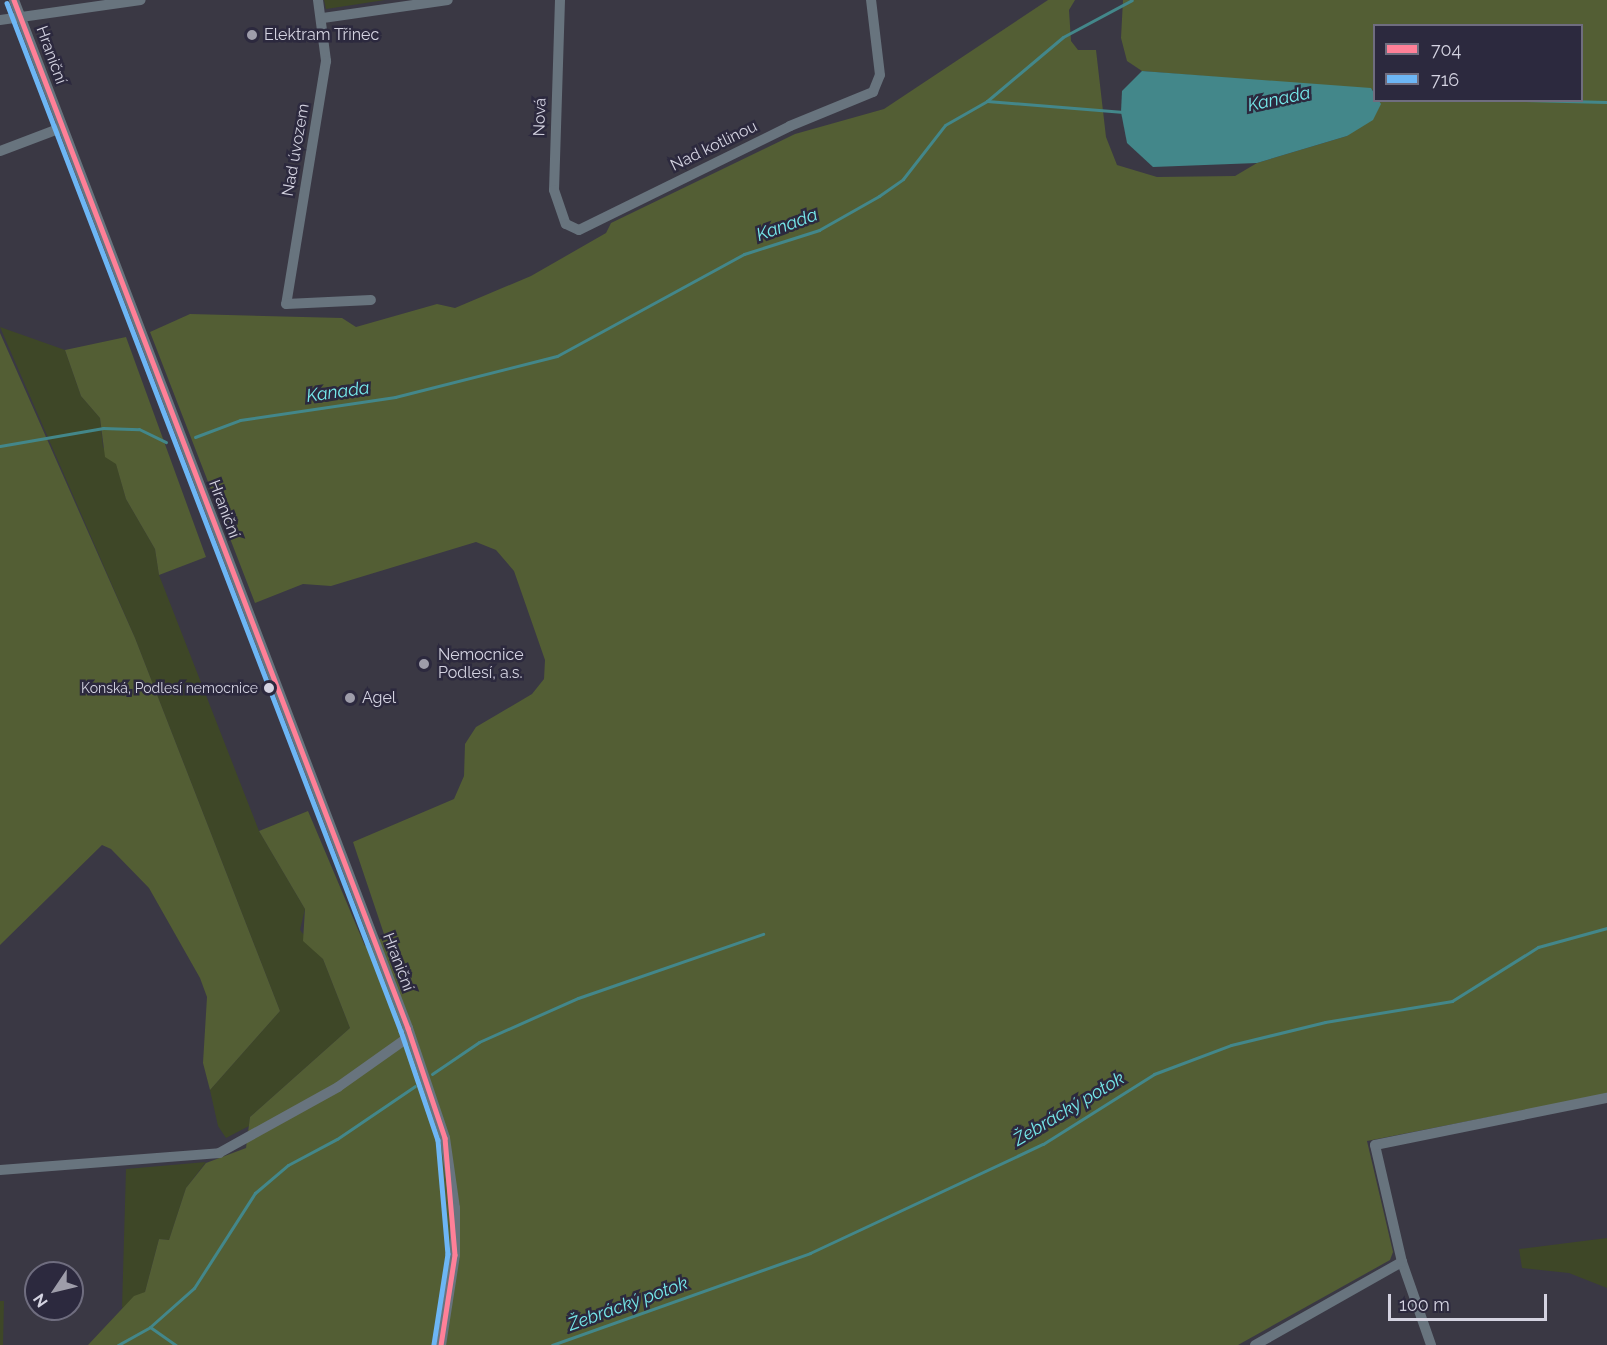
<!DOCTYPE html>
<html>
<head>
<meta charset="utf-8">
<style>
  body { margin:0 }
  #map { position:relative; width:1607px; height:1345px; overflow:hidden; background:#3a3844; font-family:Raleway,sans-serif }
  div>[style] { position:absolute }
  .green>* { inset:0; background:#3e4727 }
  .forest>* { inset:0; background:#535e34 }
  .water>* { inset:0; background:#43878a }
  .stream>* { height:3px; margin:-1.5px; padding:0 1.5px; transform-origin:1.5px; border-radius:1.5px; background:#43878a }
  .street>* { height:10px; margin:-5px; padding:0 5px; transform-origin:5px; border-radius:5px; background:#68747e }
  .bus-1>* { height:4.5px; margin:-2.25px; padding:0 2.25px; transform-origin:2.25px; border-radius:2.25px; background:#ff8098 }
  .bus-2>* { height:4.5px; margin:-2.25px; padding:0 2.25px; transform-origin:2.25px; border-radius:2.25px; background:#6db6f5 }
  .dots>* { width:16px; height:16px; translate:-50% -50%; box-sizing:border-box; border:3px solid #2c293e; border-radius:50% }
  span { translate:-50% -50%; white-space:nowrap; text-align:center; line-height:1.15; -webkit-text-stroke:5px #2c293e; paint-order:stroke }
  .bus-label { font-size:14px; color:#d4d3e1 }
  .right { translate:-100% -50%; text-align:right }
  .poi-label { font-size:16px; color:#d4d3e1 }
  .left { translate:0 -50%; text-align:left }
  .street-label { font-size:16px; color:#d4d3e1 }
  .water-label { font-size:18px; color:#76e9eb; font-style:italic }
  .legend { position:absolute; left:1373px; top:24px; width:210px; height:78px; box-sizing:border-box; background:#2c293e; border:2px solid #6f6d7f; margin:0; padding:8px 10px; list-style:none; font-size:18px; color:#d4d3e1 }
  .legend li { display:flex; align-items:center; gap:12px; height:30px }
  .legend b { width:30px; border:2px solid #6f6d7f }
  .north { position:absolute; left:24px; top:1261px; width:60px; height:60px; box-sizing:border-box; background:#2c293e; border:2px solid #6f6d7f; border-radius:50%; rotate:235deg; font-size:16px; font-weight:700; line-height:24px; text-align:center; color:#d4d3e1 }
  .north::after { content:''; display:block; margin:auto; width:21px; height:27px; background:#9e9daa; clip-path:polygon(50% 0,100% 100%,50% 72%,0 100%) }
  .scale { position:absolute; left:1388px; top:1294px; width:159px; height:27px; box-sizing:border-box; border:3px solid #d4d3e1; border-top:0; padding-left:8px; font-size:18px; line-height:21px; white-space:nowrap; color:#d4d3e1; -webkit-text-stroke:4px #2c293e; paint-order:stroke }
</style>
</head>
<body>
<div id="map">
  <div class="green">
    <i style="clip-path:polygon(324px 0,385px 0,326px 9px)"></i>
    <i style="clip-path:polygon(0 327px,65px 350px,81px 396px,100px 418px,103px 447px,116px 463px,126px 499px,155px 549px,159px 575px,259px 831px,305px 909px,300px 930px,323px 959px,350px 1028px,250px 1117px,249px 1126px,226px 1138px,218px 1126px,210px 1090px,280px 1011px,135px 638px)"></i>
    <i style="clip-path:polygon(206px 1162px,186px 1188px,169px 1240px,159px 1239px,145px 1292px,122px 1308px,126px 1169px)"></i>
    <i style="clip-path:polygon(1607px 1238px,1607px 1288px,1569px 1273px,1522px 1268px,1519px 1249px)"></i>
    <i style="clip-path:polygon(0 1301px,4px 1301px,3px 1345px,0 1345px)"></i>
  </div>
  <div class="forest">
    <i style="clip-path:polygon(1048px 0,1075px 0,1069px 10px,1071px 41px,1078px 50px,1096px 50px,1106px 137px,1117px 165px,1157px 177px,1235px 176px,1257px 163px,1347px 136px,1380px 101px,1582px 100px,1582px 26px,1374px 26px,1374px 90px,1142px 71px,1127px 61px,1121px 38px,1123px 0,1607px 0,1607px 1094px,1367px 1141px,1393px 1252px,1390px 1260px,1238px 1345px,88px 1345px,134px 1296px,145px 1292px,159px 1239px,169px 1240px,186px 1188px,206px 1163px,246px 1148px,250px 1117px,350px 1028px,323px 959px,303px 941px,305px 909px,259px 831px,308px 811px,365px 946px,385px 937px,353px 842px,454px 799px,464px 776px,465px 744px,476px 727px,532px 694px,544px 679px,545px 660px,514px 571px,496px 550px,476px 542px,331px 586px,303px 584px,255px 603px,150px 332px,190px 314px,342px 318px,356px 327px,437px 304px,455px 308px,531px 276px,606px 233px,611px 223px,795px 134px,884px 109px)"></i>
    <i style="clip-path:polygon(0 333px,135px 638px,280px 1011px,210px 1090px,203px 1063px,207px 997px,200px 978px,149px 888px,111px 849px,102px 845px,0 945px)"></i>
    <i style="clip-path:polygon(126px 337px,206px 557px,159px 575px,155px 549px,126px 499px,116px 464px,105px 457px,100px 418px,81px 396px,65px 350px)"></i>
  </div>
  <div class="water">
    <i style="clip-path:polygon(1142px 71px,1371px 88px,1381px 104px,1373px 120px,1347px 136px,1257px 163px,1153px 167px,1127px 143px,1121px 112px,1122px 91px)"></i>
  </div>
  <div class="stream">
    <i style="left:1525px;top:100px;width:82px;rotate:1.4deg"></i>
    <i style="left:987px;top:101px;width:99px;rotate:-40.1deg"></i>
    <i style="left:1063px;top:37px;width:78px;rotate:-28.2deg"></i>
    <i style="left:195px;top:437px;width:48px;rotate:-20.7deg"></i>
    <i style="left:240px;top:420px;width:157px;rotate:-8.4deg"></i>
    <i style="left:395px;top:397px;width:167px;rotate:-14.2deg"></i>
    <i style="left:557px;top:356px;width:213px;rotate:-28.6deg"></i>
    <i style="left:744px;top:254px;width:79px;rotate:-17.7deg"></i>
    <i style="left:819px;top:230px;width:69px;rotate:-29.5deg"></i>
    <i style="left:879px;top:196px;width:29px;rotate:-35deg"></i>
    <i style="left:903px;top:179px;width:68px;rotate:-52.1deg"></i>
    <i style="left:945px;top:125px;width:48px;rotate:-29.7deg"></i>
    <i style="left:987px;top:101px;width:137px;rotate:4.6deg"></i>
    <i style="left:0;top:446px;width:105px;rotate:-9.9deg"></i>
    <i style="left:103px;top:428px;width:36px;rotate:2deg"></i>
    <i style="left:139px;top:429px;width:30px;rotate:26deg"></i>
    <i style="left:432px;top:1074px;width:57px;rotate:-34.2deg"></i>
    <i style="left:479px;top:1042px;width:108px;rotate:-24deg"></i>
    <i style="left:578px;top:998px;width:196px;rotate:-19.1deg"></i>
    <i style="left:150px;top:1327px;width:59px;rotate:-41.6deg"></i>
    <i style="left:194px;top:1288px;width:113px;rotate:-57.3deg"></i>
    <i style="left:255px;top:1193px;width:43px;rotate:-40.3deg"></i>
    <i style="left:288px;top:1165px;width:55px;rotate:-28deg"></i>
    <i style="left:337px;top:1139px;width:94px;rotate:-34.2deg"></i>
    <i style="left:118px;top:1345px;width:37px;rotate:-29deg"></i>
    <i style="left:150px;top:1327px;width:32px;rotate:35deg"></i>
    <i style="left:552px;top:1345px;width:274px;rotate:-19.6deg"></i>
    <i style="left:810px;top:1253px;width:257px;rotate:-25.1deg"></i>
    <i style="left:1043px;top:1144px;width:131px;rotate:-32.2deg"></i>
    <i style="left:1154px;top:1074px;width:82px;rotate:-20.6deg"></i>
    <i style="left:1231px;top:1045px;width:97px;rotate:-13.7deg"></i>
    <i style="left:1325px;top:1022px;width:129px;rotate:-9.4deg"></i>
    <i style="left:1452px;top:1001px;width:102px;rotate:-32.1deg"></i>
    <i style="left:1538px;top:947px;width:72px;rotate:-15.4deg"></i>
  </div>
  <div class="street">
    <i style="left:14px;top:0;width:1101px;rotate:69.03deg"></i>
    <i style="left:408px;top:1028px;width:116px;rotate:71.4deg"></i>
    <i style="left:445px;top:1138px;width:71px;rotate:81.9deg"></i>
    <i style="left:455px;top:1208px;width:47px;rotate:90deg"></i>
    <i style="left:455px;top:1255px;width:91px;rotate:98.8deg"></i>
    <i style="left:318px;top:0;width:62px;rotate:82.5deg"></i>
    <i style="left:326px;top:61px;width:246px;rotate:99.3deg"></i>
    <i style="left:286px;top:304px;width:85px;rotate:-2.7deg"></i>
    <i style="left:560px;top:0;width:190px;rotate:91.8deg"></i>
    <i style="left:554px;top:190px;width:36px;rotate:71deg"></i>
    <i style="left:566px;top:224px;width:14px;rotate:25deg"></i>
    <i style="left:579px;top:230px;width:235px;rotate:-26.2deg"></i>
    <i style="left:790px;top:126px;width:90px;rotate:-22.3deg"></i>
    <i style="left:873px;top:92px;width:18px;rotate:-68deg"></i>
    <i style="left:880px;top:75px;width:76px;rotate:-96.8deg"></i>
    <i style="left:323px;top:18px;width:126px;rotate:-8.2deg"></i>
    <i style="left:0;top:20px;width:142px;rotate:-8.1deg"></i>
    <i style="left:0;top:151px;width:65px;rotate:-20.7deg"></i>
    <i style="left:0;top:1170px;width:220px;rotate:-4.4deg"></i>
    <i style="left:219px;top:1153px;width:136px;rotate:-29deg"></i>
    <i style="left:338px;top:1087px;width:88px;rotate:-35.3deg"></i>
    <i style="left:1402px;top:1262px;width:88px;rotate:70.7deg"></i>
    <i style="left:1255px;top:1345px;width:169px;rotate:-29.5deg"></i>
    <i style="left:1402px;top:1262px;width:120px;rotate:-103deg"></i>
    <i style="left:1375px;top:1145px;width:237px;rotate:-11.5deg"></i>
  </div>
  <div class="bus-1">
    <i style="left:14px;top:0;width:1101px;rotate:69.03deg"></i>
    <i style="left:408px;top:1028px;width:116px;rotate:71.4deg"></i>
    <i style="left:445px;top:1138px;width:117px;rotate:85.1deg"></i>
    <i style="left:455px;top:1255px;width:91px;rotate:98.8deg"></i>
  </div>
  <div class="bus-2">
    <i style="left:7px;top:3px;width:1101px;rotate:69.03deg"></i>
    <i style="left:401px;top:1031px;width:115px;rotate:71.3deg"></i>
    <i style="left:438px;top:1140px;width:114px;rotate:85deg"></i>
    <i style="left:448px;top:1254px;width:91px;rotate:98.8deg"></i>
  </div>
  <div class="dots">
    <i style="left:252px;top:35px;background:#9e9daa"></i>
    <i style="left:424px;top:664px;background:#9e9daa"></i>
    <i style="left:269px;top:688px;background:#d4d3e1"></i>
    <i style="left:350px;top:698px;background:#9e9daa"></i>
  </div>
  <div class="bus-label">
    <span class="right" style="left:258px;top:688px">Konská, Podlesí nemocnice</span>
  </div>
  <div class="poi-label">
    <span class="left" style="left:264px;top:35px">Elektram Třinec</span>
    <span class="left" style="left:438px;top:664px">Nemocnice<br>Podlesí, a.s.</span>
    <span class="left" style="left:362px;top:698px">Agel</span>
  </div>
  <div class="street-label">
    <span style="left:51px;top:55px;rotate:70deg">Hraniční</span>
    <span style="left:540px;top:117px;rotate:-88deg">Nová</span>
    <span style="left:714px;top:146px;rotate:-26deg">Nad kotlinou</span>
    <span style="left:296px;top:150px;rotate:-80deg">Nad úvozem</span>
    <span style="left:224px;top:509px;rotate:69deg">Hraniční</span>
    <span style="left:398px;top:962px;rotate:69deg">Hraniční</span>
  </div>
  <div class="water-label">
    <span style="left:1279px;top:99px;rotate:-12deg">Kanada</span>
    <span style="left:787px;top:225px;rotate:-20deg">Kanada</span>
    <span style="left:338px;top:392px;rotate:-8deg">Kanada</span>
    <span style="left:1069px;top:1109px;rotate:-31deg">Žebrácký potok</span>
    <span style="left:628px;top:1304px;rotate:-20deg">Žebrácký potok</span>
  </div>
  <ul class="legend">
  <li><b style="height:8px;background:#ff8098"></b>704</li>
  <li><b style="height:8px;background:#6db6f5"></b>716</li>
  </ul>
  <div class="north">N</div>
  <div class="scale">100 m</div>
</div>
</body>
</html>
